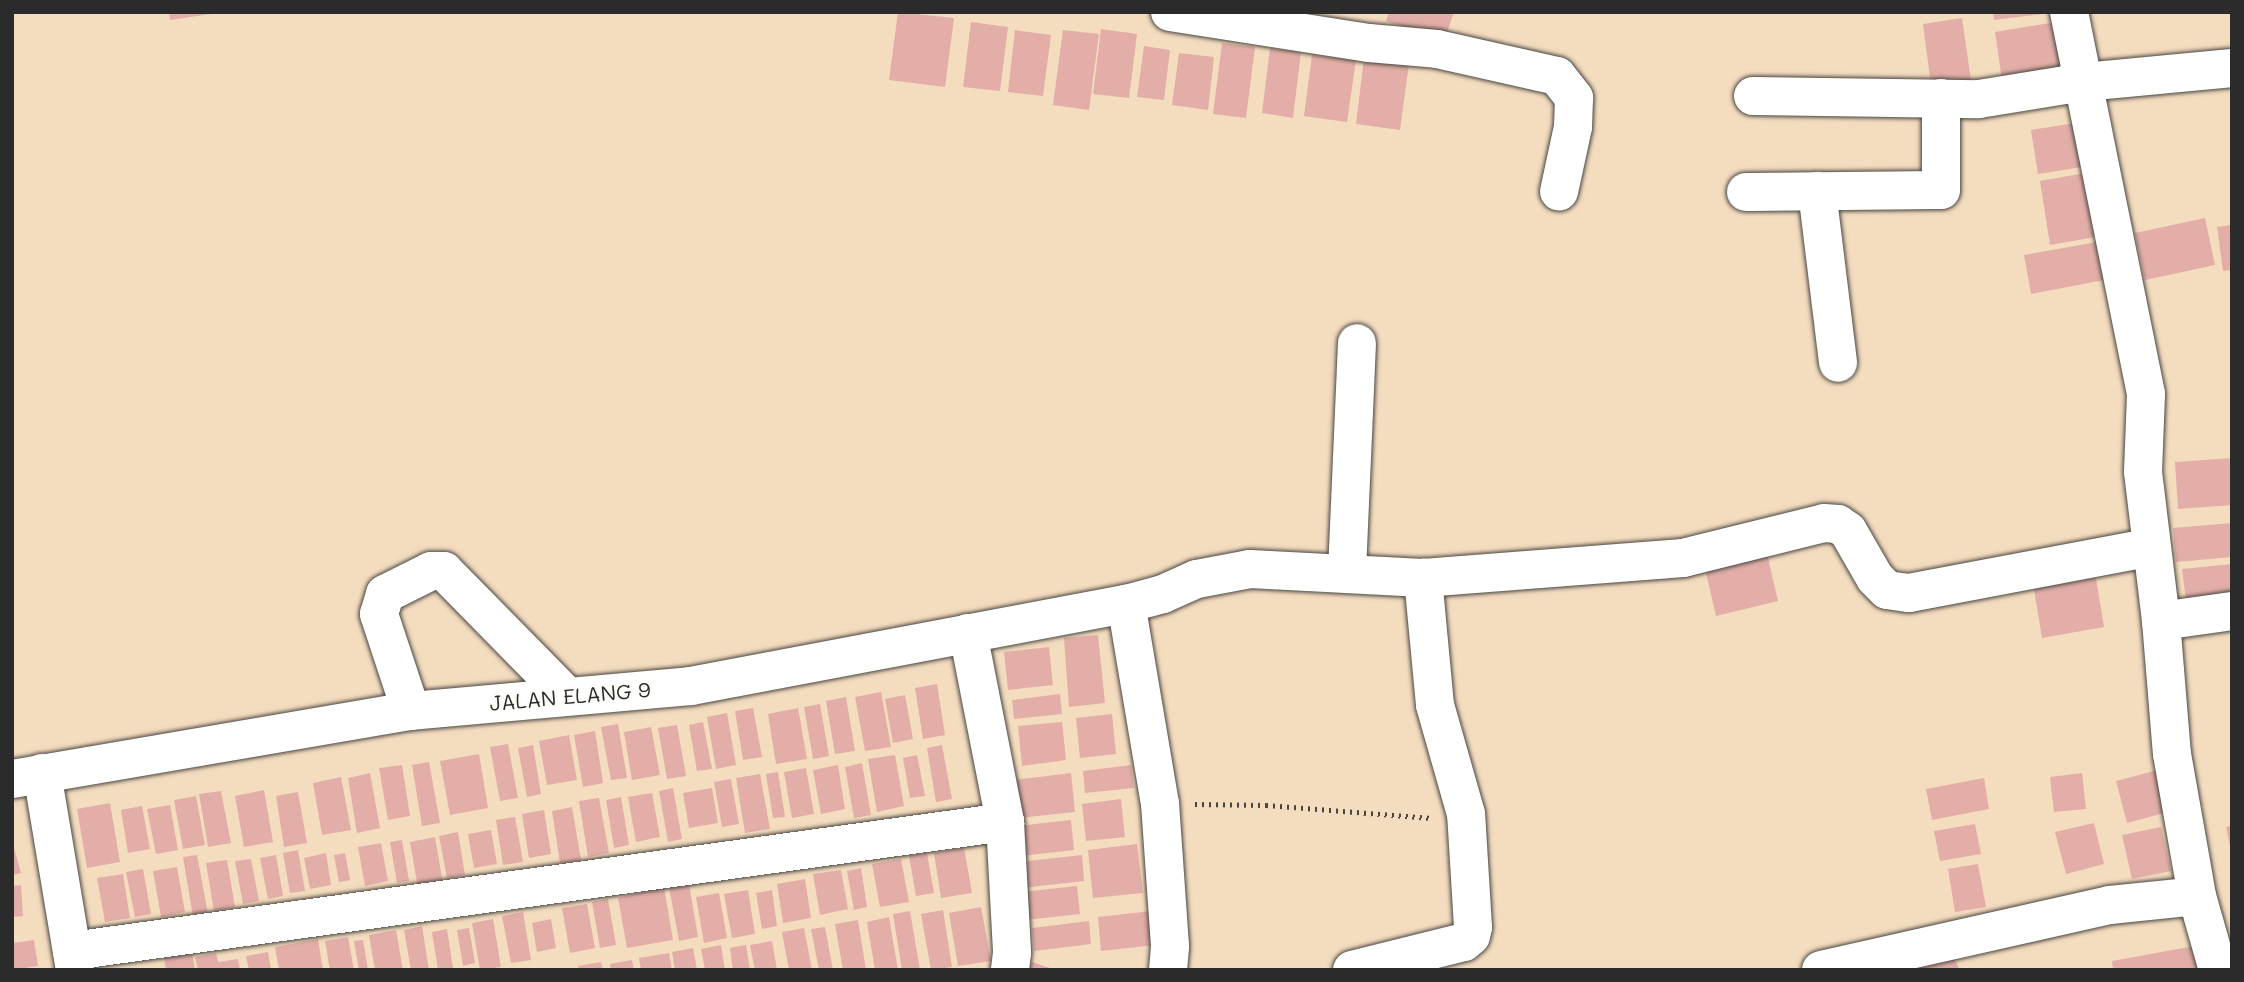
<!DOCTYPE html>
<html>
<head>
<meta charset="utf-8">
<style>
  body { margin:0 }
  #map { position:relative; width:2244px; height:982px; overflow:hidden; background:#f4dcbf; font-family:Mali,sans-serif }
  div>[style] { position:absolute }
  .building>* { inset:0; background:#e3aea8 }
  .path>* { height:4.5px; margin-top:-2.25px; transform-origin:0; background:repeating-linear-gradient(90deg,#494641 0 2px,transparent 0 7px) }
  .roads { filter:drop-shadow(0 0 2px #494641) drop-shadow(0 0 2px #494641) }
  .minor>* { height:38px; margin:-19px; padding:0 19px; transform-origin:19px; border-radius:19px; background:#fff }
  span { translate:-50% -50%; white-space:nowrap; text-align:center; line-height:1.15; -webkit-text-stroke:5px #fdfcf7; paint-order:stroke }
  .street-label { font-size:21px; color:#2b2b2b }
  .frame { position:absolute; inset:0; border:14px solid #2b2b2b; pointer-events:none }
</style>
</head>
<body>
<div id="map">
  <div class="building">
    <i style="clip-path:polygon(169px 12px,211px 12px,211px 14px,170px 20px)"></i>
    <i style="clip-path:polygon(898px 12px,954px 18px,945px 87px,889px 80px)"></i>
    <i style="clip-path:polygon(1389px 12px,1454px 12px,1444px 41px,1386px 21px)"></i>
    <i style="clip-path:polygon(1993px 12px,2042px 12px,2043px 14px,1994px 20px)"></i>
    <i style="clip-path:polygon(1962px 18px,1972px 87px,1932px 93px,1923px 24px)"></i>
    <i style="clip-path:polygon(971px 22px,1008px 27px,1000px 91px,963px 87px)"></i>
    <i style="clip-path:polygon(2056px 22px,2064px 78px,2003px 87px,1995px 32px)"></i>
    <i style="clip-path:polygon(1101px 29px,1137px 34px,1129px 98px,1093px 94px)"></i>
    <i style="clip-path:polygon(1015px 30px,1051px 35px,1043px 96px,1008px 92px)"></i>
    <i style="clip-path:polygon(1063px 30px,1099px 34px,1089px 110px,1053px 105px)"></i>
    <i style="clip-path:polygon(1222px 43px,1255px 47px,1246px 118px,1213px 114px)"></i>
    <i style="clip-path:polygon(1144px 46px,1170px 50px,1164px 100px,1137px 97px)"></i>
    <i style="clip-path:polygon(1270px 48px,1301px 52px,1293px 118px,1262px 113px)"></i>
    <i style="clip-path:polygon(1179px 53px,1214px 57px,1208px 110px,1172px 105px)"></i>
    <i style="clip-path:polygon(1312px 55px,1356px 60px,1347px 122px,1304px 116px)"></i>
    <i style="clip-path:polygon(1364px 58px,1409px 64px,1400px 130px,1356px 124px)"></i>
    <i style="clip-path:polygon(2082px 122px,2089px 166px,2038px 174px,2031px 130px)"></i>
    <i style="clip-path:polygon(2091px 172px,2101px 236px,2050px 245px,2040px 181px)"></i>
    <i style="clip-path:polygon(2205px 218px,2215px 265px,2145px 280px,2135px 233px)"></i>
    <i style="clip-path:polygon(2232px 225px,2232px 270px,2223px 271px,2217px 227px)"></i>
    <i style="clip-path:polygon(2103px 241px,2109px 279px,2031px 294px,2024px 255px)"></i>
    <i style="clip-path:polygon(2232px 458px,2232px 505px,2178px 509px,2175px 462px)"></i>
    <i style="clip-path:polygon(2232px 523px,2232px 557px,2176px 562px,2173px 528px)"></i>
    <i style="clip-path:polygon(1766px 549px,1778px 601px,1716px 616px,1704px 564px)"></i>
    <i style="clip-path:polygon(2232px 564px,2232px 595px,2186px 600px,2182px 569px)"></i>
    <i style="clip-path:polygon(2096px 578px,2104px 627px,2042px 638px,2034px 589px)"></i>
    <i style="clip-path:polygon(1098px 635px,1105px 703px,1069px 707px,1064px 638px)"></i>
    <i style="clip-path:polygon(1049px 647px,1053px 685px,1008px 690px,1004px 652px)"></i>
    <i style="clip-path:polygon(937px 684px,945px 735px,923px 739px,915px 688px)"></i>
    <i style="clip-path:polygon(881px 692px,891px 747px,865px 751px,855px 697px)"></i>
    <i style="clip-path:polygon(1060px 694px,1062px 714px,1014px 719px,1012px 700px)"></i>
    <i style="clip-path:polygon(905px 695px,913px 739px,893px 743px,885px 699px)"></i>
    <i style="clip-path:polygon(846px 697px,855px 751px,835px 754px,826px 701px)"></i>
    <i style="clip-path:polygon(820px 704px,829px 756px,813px 759px,804px 707px)"></i>
    <i style="clip-path:polygon(753px 708px,762px 757px,743px 760px,735px 711px)"></i>
    <i style="clip-path:polygon(798px 708px,807px 759px,776px 764px,768px 714px)"></i>
    <i style="clip-path:polygon(727px 713px,736px 765px,716px 769px,707px 717px)"></i>
    <i style="clip-path:polygon(1112px 714px,1116px 754px,1080px 758px,1076px 718px)"></i>
    <i style="clip-path:polygon(703px 722px,712px 769px,697px 771px,689px 725px)"></i>
    <i style="clip-path:polygon(1062px 722px,1066px 760px,1022px 766px,1018px 726px)"></i>
    <i style="clip-path:polygon(618px 724px,627px 778px,611px 780px,601px 727px)"></i>
    <i style="clip-path:polygon(677px 725px,686px 776px,667px 779px,658px 728px)"></i>
    <i style="clip-path:polygon(651px 727px,660px 775px,632px 780px,624px 732px)"></i>
    <i style="clip-path:polygon(595px 731px,603px 783px,583px 787px,574px 735px)"></i>
    <i style="clip-path:polygon(569px 735px,577px 780px,547px 785px,539px 741px)"></i>
    <i style="clip-path:polygon(508px 744px,518px 798px,500px 801px,490px 747px)"></i>
    <i style="clip-path:polygon(533px 745px,541px 794px,527px 797px,518px 748px)"></i>
    <i style="clip-path:polygon(942px 745px,952px 799px,936px 802px,927px 748px)"></i>
    <i style="clip-path:polygon(479px 754px,488px 808px,450px 815px,440px 761px)"></i>
    <i style="clip-path:polygon(895px 755px,904px 806px,877px 812px,868px 759px)"></i>
    <i style="clip-path:polygon(917px 755px,925px 796px,910px 798px,903px 758px)"></i>
    <i style="clip-path:polygon(429px 762px,440px 823px,422px 826px,412px 765px)"></i>
    <i style="clip-path:polygon(862px 763px,871px 815px,854px 818px,845px 767px)"></i>
    <i style="clip-path:polygon(402px 765px,410px 816px,388px 820px,379px 768px)"></i>
    <i style="clip-path:polygon(838px 765px,845px 809px,821px 814px,813px 770px)"></i>
    <i style="clip-path:polygon(1131px 765px,1134px 788px,1085px 793px,1083px 771px)"></i>
    <i style="clip-path:polygon(806px 768px,814px 814px,792px 818px,784px 772px)"></i>
    <i style="clip-path:polygon(2158px 770px,2168px 812px,2127px 823px,2116px 781px)"></i>
    <i style="clip-path:polygon(778px 772px,785px 817px,773px 818px,766px 774px)"></i>
    <i style="clip-path:polygon(370px 773px,380px 828px,357px 833px,348px 778px)"></i>
    <i style="clip-path:polygon(1071px 773px,1075px 812px,1018px 818px,1014px 780px)"></i>
    <i style="clip-path:polygon(2082px 773px,2086px 809px,2054px 812px,2050px 777px)"></i>
    <i style="clip-path:polygon(760px 774px,770px 829px,745px 833px,736px 778px)"></i>
    <i style="clip-path:polygon(341px 777px,351px 830px,322px 835px,313px 783px)"></i>
    <i style="clip-path:polygon(1984px 778px,1989px 809px,1932px 820px,1926px 789px)"></i>
    <i style="clip-path:polygon(731px 779px,739px 824px,722px 827px,714px 782px)"></i>
    <i style="clip-path:polygon(673px 788px,682px 839px,668px 842px,659px 791px)"></i>
    <i style="clip-path:polygon(712px 788px,718px 823px,689px 828px,683px 793px)"></i>
    <i style="clip-path:polygon(264px 790px,273px 842px,244px 847px,235px 796px)"></i>
    <i style="clip-path:polygon(221px 791px,231px 843px,208px 847px,199px 794px)"></i>
    <i style="clip-path:polygon(298px 792px,307px 843px,284px 847px,276px 796px)"></i>
    <i style="clip-path:polygon(652px 793px,660px 837px,636px 842px,628px 797px)"></i>
    <i style="clip-path:polygon(196px 796px,205px 845px,183px 849px,174px 800px)"></i>
    <i style="clip-path:polygon(621px 797px,629px 845px,614px 848px,606px 800px)"></i>
    <i style="clip-path:polygon(599px 798px,609px 853px,588px 857px,579px 801px)"></i>
    <i style="clip-path:polygon(1121px 799px,1125px 837px,1086px 841px,1082px 804px)"></i>
    <i style="clip-path:polygon(110px 803px,120px 862px,87px 868px,77px 809px)"></i>
    <i style="clip-path:polygon(170px 805px,178px 850px,156px 854px,147px 809px)"></i>
    <i style="clip-path:polygon(142px 806px,150px 849px,128px 853px,121px 810px)"></i>
    <i style="clip-path:polygon(572px 807px,581px 860px,560px 863px,552px 811px)"></i>
    <i style="clip-path:polygon(544px 810px,551px 854px,529px 858px,522px 814px)"></i>
    <i style="clip-path:polygon(515px 817px,523px 862px,503px 865px,496px 820px)"></i>
    <i style="clip-path:polygon(1071px 820px,1074px 850px,1021px 856px,1018px 826px)"></i>
    <i style="clip-path:polygon(2094px 823px,2104px 864px,2066px 874px,2055px 832px)"></i>
    <i style="clip-path:polygon(1975px 824px,1981px 854px,1940px 861px,1934px 831px)"></i>
    <i style="clip-path:polygon(2232px 826px,2232px 851px,2231px 851px,2226px 827px)"></i>
    <i style="clip-path:polygon(2161px 827px,2171px 871px,2132px 879px,2122px 835px)"></i>
    <i style="clip-path:polygon(491px 830px,497px 864px,474px 868px,468px 834px)"></i>
    <i style="clip-path:polygon(458px 832px,465px 875px,447px 878px,439px 836px)"></i>
    <i style="clip-path:polygon(435px 837px,443px 884px,418px 888px,410px 842px)"></i>
    <i style="clip-path:polygon(12px 840px,21px 873px,12px 875px)"></i>
    <i style="clip-path:polygon(402px 840px,409px 881px,397px 883px,390px 842px)"></i>
    <i style="clip-path:polygon(381px 843px,388px 881px,365px 886px,358px 847px)"></i>
    <i style="clip-path:polygon(1137px 844px,1143px 893px,1093px 898px,1088px 850px)"></i>
    <i style="clip-path:polygon(964px 848px,972px 893px,941px 898px,934px 853px)"></i>
    <i style="clip-path:polygon(298px 850px,305px 891px,290px 893px,283px 853px)"></i>
    <i style="clip-path:polygon(326px 853px,331px 885px,310px 889px,304px 858px)"></i>
    <i style="clip-path:polygon(345px 853px,350px 880px,339px 882px,334px 855px)"></i>
    <i style="clip-path:polygon(927px 853px,934px 893px,916px 896px,909px 856px)"></i>
    <i style="clip-path:polygon(197px 855px,208px 914px,193px 917px,183px 857px)"></i>
    <i style="clip-path:polygon(276px 855px,283px 896px,268px 899px,260px 858px)"></i>
    <i style="clip-path:polygon(1082px 855px,1084px 881px,1021px 888px,1019px 862px)"></i>
    <i style="clip-path:polygon(251px 859px,259px 901px,243px 904px,235px 861px)"></i>
    <i style="clip-path:polygon(901px 859px,909px 902px,880px 907px,872px 864px)"></i>
    <i style="clip-path:polygon(227px 860px,235px 907px,214px 911px,206px 863px)"></i>
    <i style="clip-path:polygon(1978px 864px,1986px 907px,1955px 912px,1948px 869px)"></i>
    <i style="clip-path:polygon(177px 867px,185px 912px,161px 917px,153px 871px)"></i>
    <i style="clip-path:polygon(861px 868px,867px 907px,854px 910px,847px 871px)"></i>
    <i style="clip-path:polygon(143px 869px,151px 914px,135px 917px,126px 872px)"></i>
    <i style="clip-path:polygon(841px 870px,848px 909px,820px 915px,813px 874px)"></i>
    <i style="clip-path:polygon(123px 874px,130px 918px,105px 922px,97px 878px)"></i>
    <i style="clip-path:polygon(805px 879px,811px 918px,783px 923px,777px 884px)"></i>
    <i style="clip-path:polygon(689px 884px,698px 937px,679px 941px,669px 887px)"></i>
    <i style="clip-path:polygon(21px 885px,23px 916px,12px 917px,12px 886px)"></i>
    <i style="clip-path:polygon(1077px 886px,1080px 914px,1025px 920px,1021px 892px)"></i>
    <i style="clip-path:polygon(664px 887px,673px 940px,627px 948px,618px 898px)"></i>
    <i style="clip-path:polygon(748px 890px,755px 934px,732px 938px,724px 894px)"></i>
    <i style="clip-path:polygon(772px 890px,777px 926px,762px 929px,756px 893px)"></i>
    <i style="clip-path:polygon(719px 893px,727px 938px,704px 943px,696px 897px)"></i>
    <i style="clip-path:polygon(608px 899px,616px 945px,600px 948px,592px 902px)"></i>
    <i style="clip-path:polygon(587px 904px,595px 948px,570px 953px,562px 908px)"></i>
    <i style="clip-path:polygon(981px 907px,991px 961px,958px 966px,949px 913px)"></i>
    <i style="clip-path:polygon(943px 910px,952px 967px,931px 970px,921px 914px)"></i>
    <i style="clip-path:polygon(910px 911px,920px 970px,902px 970px,893px 914px)"></i>
    <i style="clip-path:polygon(1152px 911px,1155px 945px,1101px 951px,1098px 917px)"></i>
    <i style="clip-path:polygon(523px 912px,531px 960px,511px 963px,502px 916px)"></i>
    <i style="clip-path:polygon(889px 917px,898px 970px,875px 970px,867px 922px)"></i>
    <i style="clip-path:polygon(493px 919px,501px 967px,480px 970px,472px 923px)"></i>
    <i style="clip-path:polygon(551px 919px,556px 948px,537px 952px,532px 923px)"></i>
    <i style="clip-path:polygon(858px 920px,866px 970px,843px 970px,835px 924px)"></i>
    <i style="clip-path:polygon(1089px 921px,1091px 944px,1034px 951px,1032px 928px)"></i>
    <i style="clip-path:polygon(422px 926px,429px 970px,411px 970px,404px 930px)"></i>
    <i style="clip-path:polygon(825px 927px,833px 970px,819px 970px,811px 929px)"></i>
    <i style="clip-path:polygon(469px 928px,475px 963px,463px 966px,457px 930px)"></i>
    <i style="clip-path:polygon(804px 928px,812px 970px,789px 970px,782px 932px)"></i>
    <i style="clip-path:polygon(447px 929px,453px 968px,438px 970px,432px 932px)"></i>
    <i style="clip-path:polygon(396px 930px,403px 970px,375px 970px,369px 935px)"></i>
    <i style="clip-path:polygon(348px 937px,354px 970px,330px 970px,325px 941px)"></i>
    <i style="clip-path:polygon(318px 939px,323px 970px,279px 970px,275px 947px)"></i>
    <i style="clip-path:polygon(34px 940px,38px 966px,12px 970px,12px 943px)"></i>
    <i style="clip-path:polygon(363px 940px,368px 970px,359px 970px,354px 941px)"></i>
    <i style="clip-path:polygon(772px 941px,777px 970px,755px 970px,750px 945px)"></i>
    <i style="clip-path:polygon(721px 945px,725px 970px,705px 970px,701px 949px)"></i>
    <i style="clip-path:polygon(746px 945px,750px 970px,733px 970px,730px 948px)"></i>
    <i style="clip-path:polygon(2200px 945px,2205px 970px,2113px 970px,2112px 961px)"></i>
    <i style="clip-path:polygon(693px 948px,697px 970px,675px 970px,672px 952px)"></i>
    <i style="clip-path:polygon(1950px 950px,1960px 970px,1911px 970px)"></i>
    <i style="clip-path:polygon(192px 952px,195px 970px,166px 970px,164px 958px)"></i>
    <i style="clip-path:polygon(268px 952px,271px 970px,249px 970px,246px 956px)"></i>
    <i style="clip-path:polygon(216px 953px,218px 962px,238px 959px,240px 970px,198px 970px,195px 957px)"></i>
    <i style="clip-path:polygon(669px 953px,672px 970px,641px 970px,639px 958px)"></i>
    <i style="clip-path:polygon(632px 960px,634px 970px,611px 970px,610px 964px)"></i>
    <i style="clip-path:polygon(601px 962px,603px 970px,579px 970px,578px 966px)"></i>
    <i style="clip-path:polygon(1032px 962px,1053px 969px,1053px 970px,1029px 970px)"></i>
  </div>
  <div class="path">
    <i style="left:1195px;top:804px;width:71px;rotate:0.8deg"></i>
    <i style="left:1266px;top:805px;width:166px;rotate:4.5deg"></i>
  </div>
  <div class="roads">
    <div class="minor">
      <i style="left:1170px;top:12px;width:201px;rotate:8.9deg"></i>
      <i style="left:1369px;top:43px;width:68px;rotate:5deg"></i>
      <i style="left:1437px;top:49px;width:123px;rotate:12.7deg"></i>
      <i style="left:1557px;top:76px;width:28px;rotate:52deg"></i>
      <i style="left:1574px;top:98px;width:29px;rotate:92deg"></i>
      <i style="left:1573px;top:127px;width:66px;rotate:102.2deg"></i>
      <i style="left:2069px;top:12px;width:390px;rotate:78.6deg"></i>
      <i style="left:2146px;top:394px;width:78px;rotate:92.2deg"></i>
      <i style="left:2143px;top:472px;width:150px;rotate:83.1deg"></i>
      <i style="left:2161px;top:621px;width:133px;rotate:85.3deg"></i>
      <i style="left:2172px;top:754px;width:144px;rotate:80deg"></i>
      <i style="left:2197px;top:896px;width:77px;rotate:74.2deg"></i>
      <i style="left:1753px;top:96px;width:226px;rotate:0.8deg"></i>
      <i style="left:1979px;top:99px;width:106px;rotate:-9.2deg"></i>
      <i style="left:2084px;top:82px;width:149px;rotate:-5.4deg"></i>
      <i style="left:1817px;top:191px;width:173px;rotate:83deg"></i>
      <i style="left:1746px;top:192px;width:195px;rotate:-0.6deg"></i>
      <i style="left:1941px;top:190px;width:92px;rotate:-90deg"></i>
      <i style="left:1347px;top:572px;width:229px;rotate:-87.5deg"></i>
      <i style="left:2161px;top:621px;width:72px;rotate:-8deg"></i>
      <i style="left:968px;top:633px;width:193px;rotate:78.9deg"></i>
      <i style="left:1005px;top:822px;width:131px;rotate:86.9deg"></i>
      <i style="left:1012px;top:953px;width:17px;rotate:97deg"></i>
      <i style="left:411px;top:711px;width:102px;rotate:-108.3deg"></i>
      <i style="left:379px;top:614px;width:21px;rotate:-73deg"></i>
      <i style="left:385px;top:594px;width:51px;rotate:-26.6deg"></i>
      <i style="left:431px;top:571px;width:13px"></i>
      <i style="left:444px;top:571px;width:174px;rotate:45.5deg"></i>
      <i style="left:42px;top:773px;width:200px;rotate:80.5deg"></i>
      <i style="left:12px;top:779px;width:405px;rotate:-9.7deg"></i>
      <i style="left:411px;top:711px;width:281px;rotate:-5.1deg"></i>
      <i style="left:691px;top:686px;width:443px;rotate:-10.7deg"></i>
      <i style="left:72px;top:951px;width:942px;rotate:-7.87deg"></i>
      <i style="left:1168px;top:970px;width:24px;rotate:-85deg"></i>
      <i style="left:1170px;top:946px;width:142px;rotate:-94deg"></i>
      <i style="left:1160px;top:804px;width:203px;rotate:-99.6deg"></i>
      <i style="left:1126px;top:604px;width:38px;rotate:-15deg"></i>
      <i style="left:1163px;top:594px;width:37px;rotate:-24deg"></i>
      <i style="left:1197px;top:579px;width:54px;rotate:-10.7deg"></i>
      <i style="left:1250px;top:569px;width:173px;rotate:3deg"></i>
      <i style="left:1423px;top:578px;width:261px;rotate:-4.4deg"></i>
      <i style="left:1683px;top:558px;width:145px;rotate:-13.9deg"></i>
      <i style="left:1824px;top:523px;width:14px;rotate:4deg"></i>
      <i style="left:1838px;top:524px;width:12px;rotate:35deg"></i>
      <i style="left:1848px;top:531px;width:54px;rotate:60.1deg"></i>
      <i style="left:1875px;top:578px;width:17px;rotate:45deg"></i>
      <i style="left:1887px;top:590px;width:22px;rotate:8deg"></i>
      <i style="left:1909px;top:593px;width:247px;rotate:-10.7deg"></i>
      <i style="left:1352px;top:970px;width:115px;rotate:-14deg"></i>
      <i style="left:1464px;top:942px;width:9px;rotate:-41deg"></i>
      <i style="left:1471px;top:936px;width:9px;rotate:-77deg"></i>
      <i style="left:1473px;top:927px;width:113px;rotate:-93.5deg"></i>
      <i style="left:1466px;top:814px;width:113px;rotate:-105.9deg"></i>
      <i style="left:1435px;top:705px;width:128px;rotate:-95.4deg"></i>
      <i style="left:1821px;top:970px;width:296px;rotate:-12.7deg"></i>
      <i style="left:2110px;top:905px;width:87px;rotate:-5.9deg"></i>
    </div>
  </div>
  <div class="street-label">
    <span style="left:570px;top:696px;rotate:-5deg">JALAN ELANG 9</span>
  </div>
  <div class="frame"></div>
</div>
</body>
</html>
